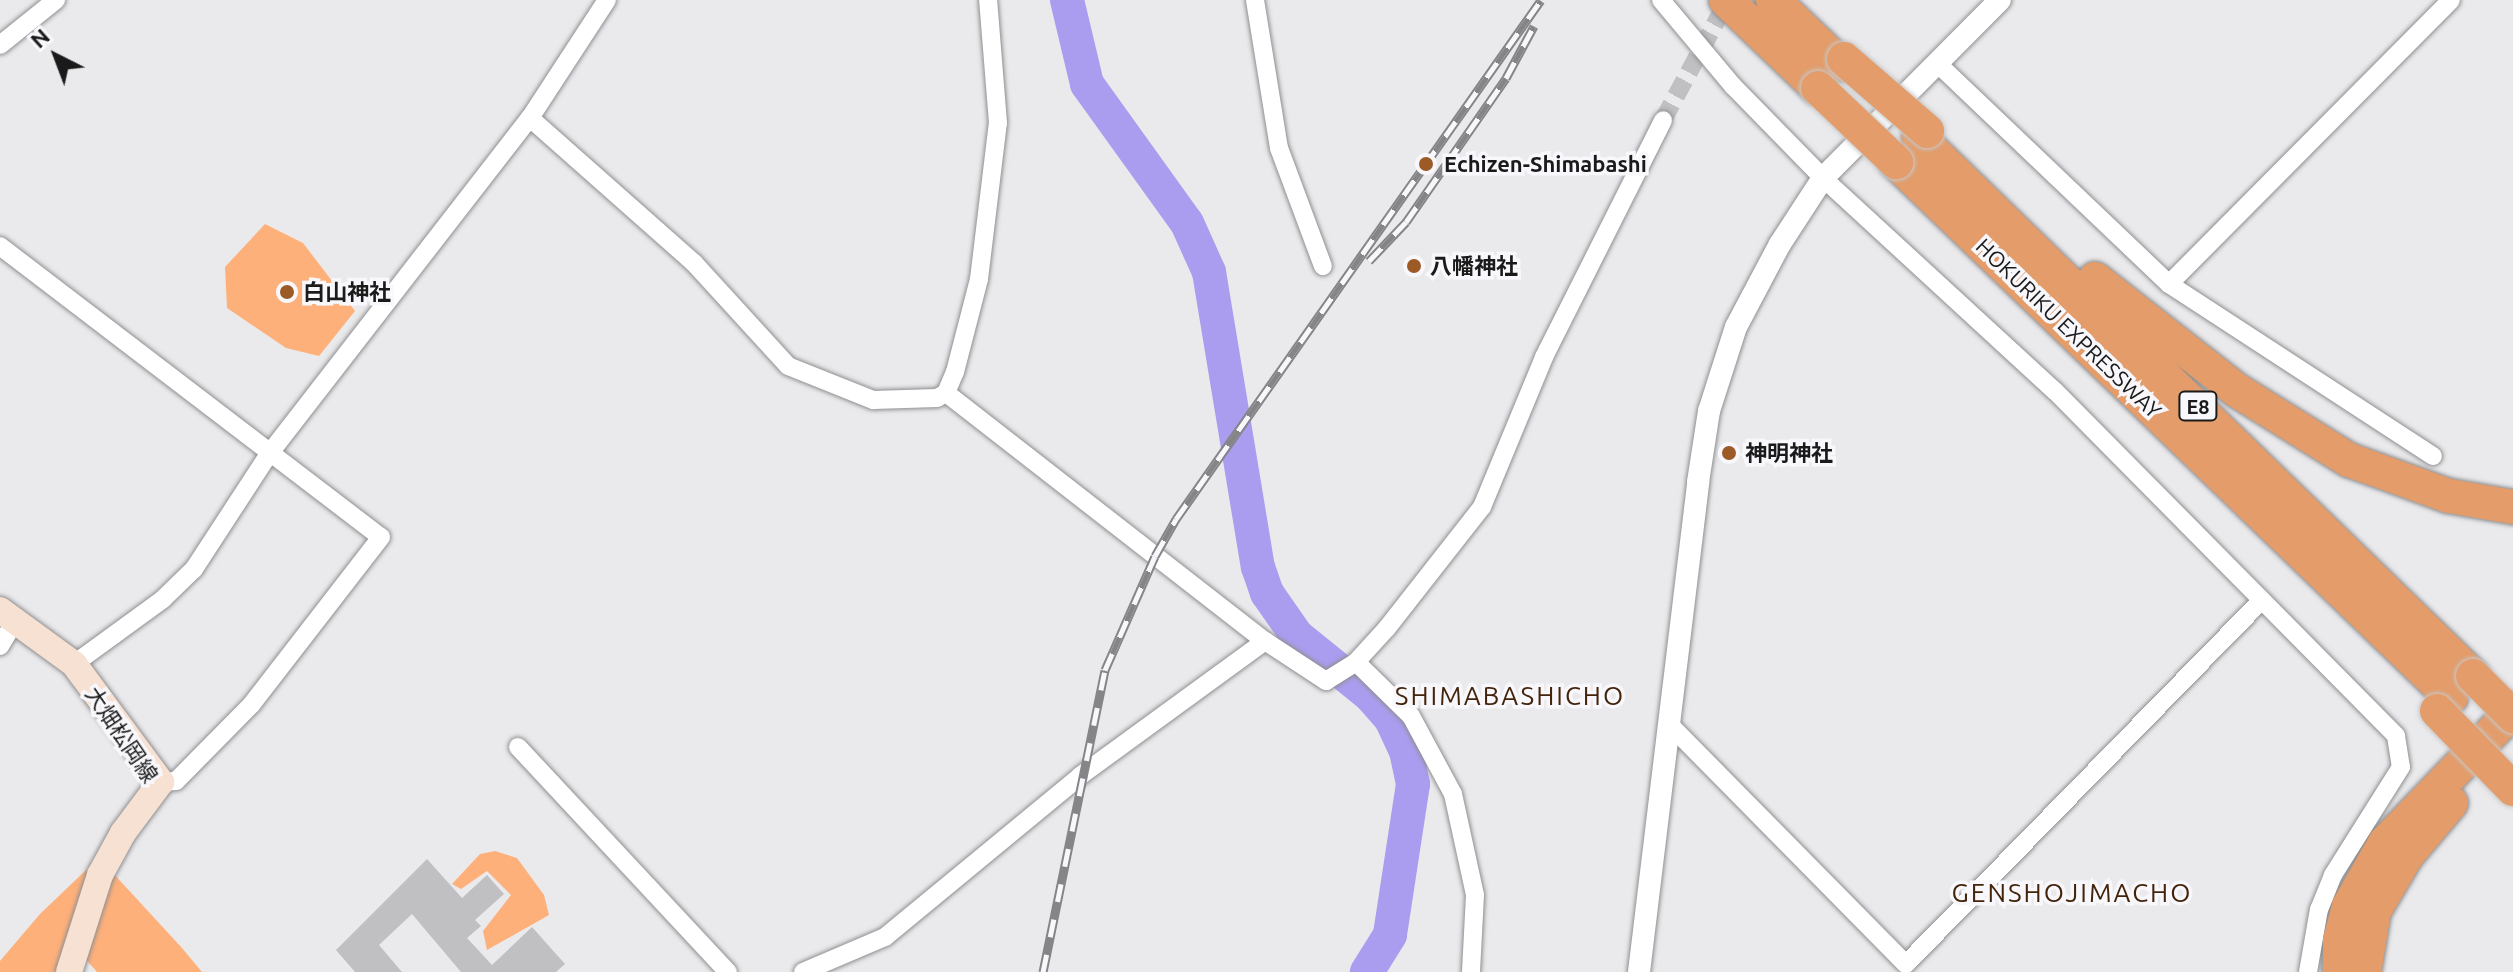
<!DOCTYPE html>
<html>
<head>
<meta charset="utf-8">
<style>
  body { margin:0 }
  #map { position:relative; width:2513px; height:972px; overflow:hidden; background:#eaeaed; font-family:Ubuntu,"Noto Sans JP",sans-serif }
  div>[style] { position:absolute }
  .green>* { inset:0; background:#feb07a }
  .river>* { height:34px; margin:-17px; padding:0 17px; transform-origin:17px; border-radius:17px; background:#aa9def }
  .building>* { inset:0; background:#c0bfc2 }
  .minor-tunnel>* { height:18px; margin-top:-9px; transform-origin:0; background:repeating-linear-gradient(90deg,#c0c0c3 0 18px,transparent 0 27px) }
  .roads { filter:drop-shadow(0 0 2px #8f8f91) drop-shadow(0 0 2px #8f8f91) }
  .minor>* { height:18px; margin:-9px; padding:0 9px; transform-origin:9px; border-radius:9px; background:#fff }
  .tertiary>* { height:22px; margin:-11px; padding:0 11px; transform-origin:11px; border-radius:11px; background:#fff }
  .secondary>* { height:26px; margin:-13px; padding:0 13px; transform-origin:13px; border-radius:13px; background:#f7e1d2 }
  .motorway>* { height:34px; margin:-17px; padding:0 17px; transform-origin:17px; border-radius:17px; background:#e39c6a }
  .rail>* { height:9px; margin-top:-4.5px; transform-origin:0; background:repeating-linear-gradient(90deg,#f8f7fb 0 18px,#858587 0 36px); box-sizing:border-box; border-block:2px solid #858587 }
  .bridges { filter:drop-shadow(0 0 2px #c8c8c8) drop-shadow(0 0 2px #c8c8c8) }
  .motorway-bridge>* { height:34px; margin:-17px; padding:0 17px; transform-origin:17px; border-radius:17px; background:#e39c6a }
  .dots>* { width:22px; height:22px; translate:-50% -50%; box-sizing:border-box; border:4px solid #f8f7fb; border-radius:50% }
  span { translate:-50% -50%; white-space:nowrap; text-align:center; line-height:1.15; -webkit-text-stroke:7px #f8f7fb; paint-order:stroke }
  .shield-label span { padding:2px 6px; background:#f8f7fb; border:2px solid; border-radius:6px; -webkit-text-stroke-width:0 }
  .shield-label { font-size:20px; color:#1a1a1b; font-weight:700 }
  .poi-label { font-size:22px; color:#1a1a1b; font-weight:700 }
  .left { translate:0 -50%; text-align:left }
  .street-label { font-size:22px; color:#1a1a1b }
  .quarter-label { font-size:26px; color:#43240b; letter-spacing:2px }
  .north { position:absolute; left:16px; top:16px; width:80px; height:80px; -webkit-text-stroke:6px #f8f7fb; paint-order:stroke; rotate:318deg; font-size:22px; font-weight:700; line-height:32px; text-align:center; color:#1a1a1b }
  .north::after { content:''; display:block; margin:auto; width:28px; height:36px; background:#1a1a1b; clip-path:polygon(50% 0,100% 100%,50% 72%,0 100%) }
</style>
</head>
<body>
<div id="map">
  <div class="green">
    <i style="clip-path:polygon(265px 224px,303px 243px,355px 311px,319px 356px,286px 348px,227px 308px,225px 267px)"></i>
    <i style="clip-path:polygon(495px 851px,517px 858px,544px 895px,549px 915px,487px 950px,483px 931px,511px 895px,487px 871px,461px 889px,452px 884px,480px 854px)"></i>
    <i style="clip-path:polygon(86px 870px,91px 874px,60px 972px,0 972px,0 961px,40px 914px)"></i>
    <i style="clip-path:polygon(112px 872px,182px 948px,202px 972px,97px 972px,82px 955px)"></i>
  </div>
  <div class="river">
    <i style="left:1067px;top:0;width:86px;rotate:76.6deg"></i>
    <i style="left:1087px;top:84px;width:171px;rotate:54.3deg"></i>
    <i style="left:1187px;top:223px;width:54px;rotate:65.8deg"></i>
    <i style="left:1209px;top:272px;width:299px;rotate:80.6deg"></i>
    <i style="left:1258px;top:567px;width:28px;rotate:71deg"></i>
    <i style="left:1267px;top:593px;width:52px;rotate:55.1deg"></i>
    <i style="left:1297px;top:636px;width:95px;rotate:39deg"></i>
    <i style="left:1371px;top:696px;width:30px;rotate:49deg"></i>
    <i style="left:1391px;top:719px;width:35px;rotate:65deg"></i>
    <i style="left:1406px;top:751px;width:34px;rotate:78deg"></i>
    <i style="left:1413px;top:784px;width:153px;rotate:98.7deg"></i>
    <i style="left:1390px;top:935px;width:44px;rotate:121.9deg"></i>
  </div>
  <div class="building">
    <i style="clip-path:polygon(427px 859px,462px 898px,487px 875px,504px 894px,475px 920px,481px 926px,467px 938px,492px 965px,532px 927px,565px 964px,556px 972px,461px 972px,412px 914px,379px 945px,402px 972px,355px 972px,336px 950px)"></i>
  </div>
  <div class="minor-tunnel">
    <i style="left:1663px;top:120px;width:136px;rotate:-61.6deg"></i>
  </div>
  <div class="roads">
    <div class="minor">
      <i style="left:1255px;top:0;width:150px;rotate:80.8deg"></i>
      <i style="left:1279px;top:148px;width:126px;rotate:69.6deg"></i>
      <i style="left:1661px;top:0;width:112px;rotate:50.1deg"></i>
      <i style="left:1733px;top:86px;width:129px;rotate:45.6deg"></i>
      <i style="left:1823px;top:178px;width:315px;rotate:42.6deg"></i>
      <i style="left:2055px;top:391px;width:485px;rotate:45.3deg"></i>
      <i style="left:2396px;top:736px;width:31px;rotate:81deg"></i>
      <i style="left:2401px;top:767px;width:128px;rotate:122.2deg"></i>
      <i style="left:2333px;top:875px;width:37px;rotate:112deg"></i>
      <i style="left:2319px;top:909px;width:64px;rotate:99.9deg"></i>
      <i style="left:0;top:45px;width:72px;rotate:-38.8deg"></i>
      <i style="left:1937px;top:63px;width:320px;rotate:43.6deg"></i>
      <i style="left:2169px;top:284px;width:315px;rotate:33.1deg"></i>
      <i style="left:530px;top:118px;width:219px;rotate:41.5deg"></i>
      <i style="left:694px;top:263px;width:139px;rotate:47.6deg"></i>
      <i style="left:788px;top:366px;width:92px;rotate:21.8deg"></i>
      <i style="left:873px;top:400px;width:64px;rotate:-1.8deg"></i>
      <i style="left:937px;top:398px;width:10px;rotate:-29deg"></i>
      <i style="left:946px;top:393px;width:23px;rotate:-67deg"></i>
      <i style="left:955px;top:372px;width:96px;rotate:-75.5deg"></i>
      <i style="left:979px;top:279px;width:157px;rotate:-83.1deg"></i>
      <i style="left:998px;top:123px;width:123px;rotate:-94.6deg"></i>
      <i style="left:0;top:246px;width:479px;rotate:37.4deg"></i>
      <i style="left:381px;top:537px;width:211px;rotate:127.7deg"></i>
      <i style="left:252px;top:704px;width:108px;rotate:134.6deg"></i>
      <i style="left:176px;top:781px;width:15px;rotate:176deg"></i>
      <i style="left:2169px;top:284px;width:400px;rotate:-45.2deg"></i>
      <i style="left:946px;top:393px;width:404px;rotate:37.9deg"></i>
      <i style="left:1265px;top:641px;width:73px;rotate:33.3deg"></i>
      <i style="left:1326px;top:681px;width:36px;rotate:-32deg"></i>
      <i style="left:1356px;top:662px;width:46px;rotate:-47.6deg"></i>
      <i style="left:1387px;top:628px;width:154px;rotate:-51.9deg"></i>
      <i style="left:1482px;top:507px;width:162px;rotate:-67.5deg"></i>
      <i style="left:1544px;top:357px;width:265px;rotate:-63.3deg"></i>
      <i style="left:0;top:646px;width:31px;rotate:-59deg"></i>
      <i style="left:1356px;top:662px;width:77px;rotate:44.5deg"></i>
      <i style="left:1411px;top:716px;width:89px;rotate:61.7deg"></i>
      <i style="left:1453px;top:794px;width:103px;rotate:77.7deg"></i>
      <i style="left:1475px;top:895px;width:77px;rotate:93deg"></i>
      <i style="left:74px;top:664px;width:110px;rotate:-36.1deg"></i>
      <i style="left:163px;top:599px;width:43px;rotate:-44.1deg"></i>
      <i style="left:194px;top:569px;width:137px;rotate:-56.9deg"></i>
      <i style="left:269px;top:454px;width:425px;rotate:-52.2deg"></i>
      <i style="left:530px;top:118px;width:141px;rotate:-56.9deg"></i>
      <i style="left:1669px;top:724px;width:337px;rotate:45.4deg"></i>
      <i style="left:1906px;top:964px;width:506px;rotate:-45.64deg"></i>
      <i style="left:518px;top:747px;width:308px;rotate:47deg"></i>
      <i style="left:803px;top:972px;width:89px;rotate:-23.1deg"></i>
      <i style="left:885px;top:937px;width:253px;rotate:-39.5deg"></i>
      <i style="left:1080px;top:776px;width:229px;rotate:-36.1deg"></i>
    </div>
    <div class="tertiary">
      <i style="left:1639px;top:972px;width:494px;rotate:-83.1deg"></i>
      <i style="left:1698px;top:482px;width:72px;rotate:-81.2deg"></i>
      <i style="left:1709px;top:411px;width:88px;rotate:-72.2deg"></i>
      <i style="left:1736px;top:327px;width:94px;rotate:-62.1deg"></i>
      <i style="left:1780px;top:244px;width:79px;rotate:-56.9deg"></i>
      <i style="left:1823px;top:178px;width:251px;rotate:-45.2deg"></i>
    </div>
    <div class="secondary">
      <i style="left:0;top:610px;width:92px;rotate:36.1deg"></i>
      <i style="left:74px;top:664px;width:147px;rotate:53.6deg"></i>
      <i style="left:161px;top:782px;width:64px;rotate:126.7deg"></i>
      <i style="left:123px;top:833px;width:48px;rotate:118.7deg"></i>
      <i style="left:100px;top:875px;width:102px;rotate:107.7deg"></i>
    </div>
    <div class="motorway">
      <i style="left:1726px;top:0;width:127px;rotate:43.7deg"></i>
      <i style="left:1773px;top:0;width:93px;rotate:43.7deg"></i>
      <i style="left:1919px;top:138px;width:772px;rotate:44.16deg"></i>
      <i style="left:1896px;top:162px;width:771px;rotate:43.95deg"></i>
      <i style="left:2095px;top:279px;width:182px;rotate:38.1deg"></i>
      <i style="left:2238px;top:391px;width:131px;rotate:31.9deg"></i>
      <i style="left:2349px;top:460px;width:106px;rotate:19.8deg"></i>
      <i style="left:2449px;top:496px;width:65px;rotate:9.8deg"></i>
      <i style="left:2340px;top:972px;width:32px;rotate:-90deg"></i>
      <i style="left:2340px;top:940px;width:35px;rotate:-75deg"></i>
      <i style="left:2349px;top:906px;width:73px;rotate:-60.3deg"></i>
      <i style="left:2385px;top:843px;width:184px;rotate:-45.9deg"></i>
      <i style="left:2364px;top:972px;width:62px;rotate:-80.7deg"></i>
      <i style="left:2374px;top:911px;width:65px;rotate:-59.5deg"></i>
      <i style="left:2407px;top:855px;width:68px;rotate:-49.8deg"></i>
    </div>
  </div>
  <div class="rail">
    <i style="left:1369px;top:261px;width:54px;rotate:-46.5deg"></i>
    <i style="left:1406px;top:222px;width:175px;rotate:-55.2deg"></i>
    <i style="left:1506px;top:78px;width:59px;rotate:-61.7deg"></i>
    <i style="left:1043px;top:972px;width:308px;rotate:-78.4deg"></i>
    <i style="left:1105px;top:670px;width:124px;rotate:-66.3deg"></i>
    <i style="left:1155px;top:556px;width:43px;rotate:-60.4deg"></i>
    <i style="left:1176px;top:519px;width:634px;rotate:-54.88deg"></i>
  </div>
  <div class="bridges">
    <div class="motorway-bridge">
      <i style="left:1844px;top:59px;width:110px;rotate:40.9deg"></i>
      <i style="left:1818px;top:88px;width:108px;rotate:43.5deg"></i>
      <i style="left:2473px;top:676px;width:57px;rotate:45deg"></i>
      <i style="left:2437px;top:711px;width:109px;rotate:45.7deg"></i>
    </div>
  </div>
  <div class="dots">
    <i style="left:1426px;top:164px;background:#9c5a27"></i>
    <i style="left:1414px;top:266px;background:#9c5a27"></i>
    <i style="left:287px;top:292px;background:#9c5a27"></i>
    <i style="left:1729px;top:453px;background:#9c5a27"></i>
  </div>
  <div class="shield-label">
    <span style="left:2198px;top:406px">E8</span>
  </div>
  <div class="poi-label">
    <span class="left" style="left:1444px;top:164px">Echizen-Shimabashi</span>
    <span class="left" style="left:1430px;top:266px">八幡神社</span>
    <span class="left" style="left:303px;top:292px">白山神社</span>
    <span class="left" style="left:1745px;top:453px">神明神社</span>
  </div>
  <div class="street-label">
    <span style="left:2069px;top:328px;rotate:44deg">HOKURIKU EXPRESSWAY</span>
    <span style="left:122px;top:734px;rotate:56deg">大畑松岡線</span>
  </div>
  <div class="quarter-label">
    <span style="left:1510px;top:696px">SHIMABASHICHO</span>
    <span style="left:2072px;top:893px">GENSHOJIMACHO</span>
  </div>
  <div class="north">N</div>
</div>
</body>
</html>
